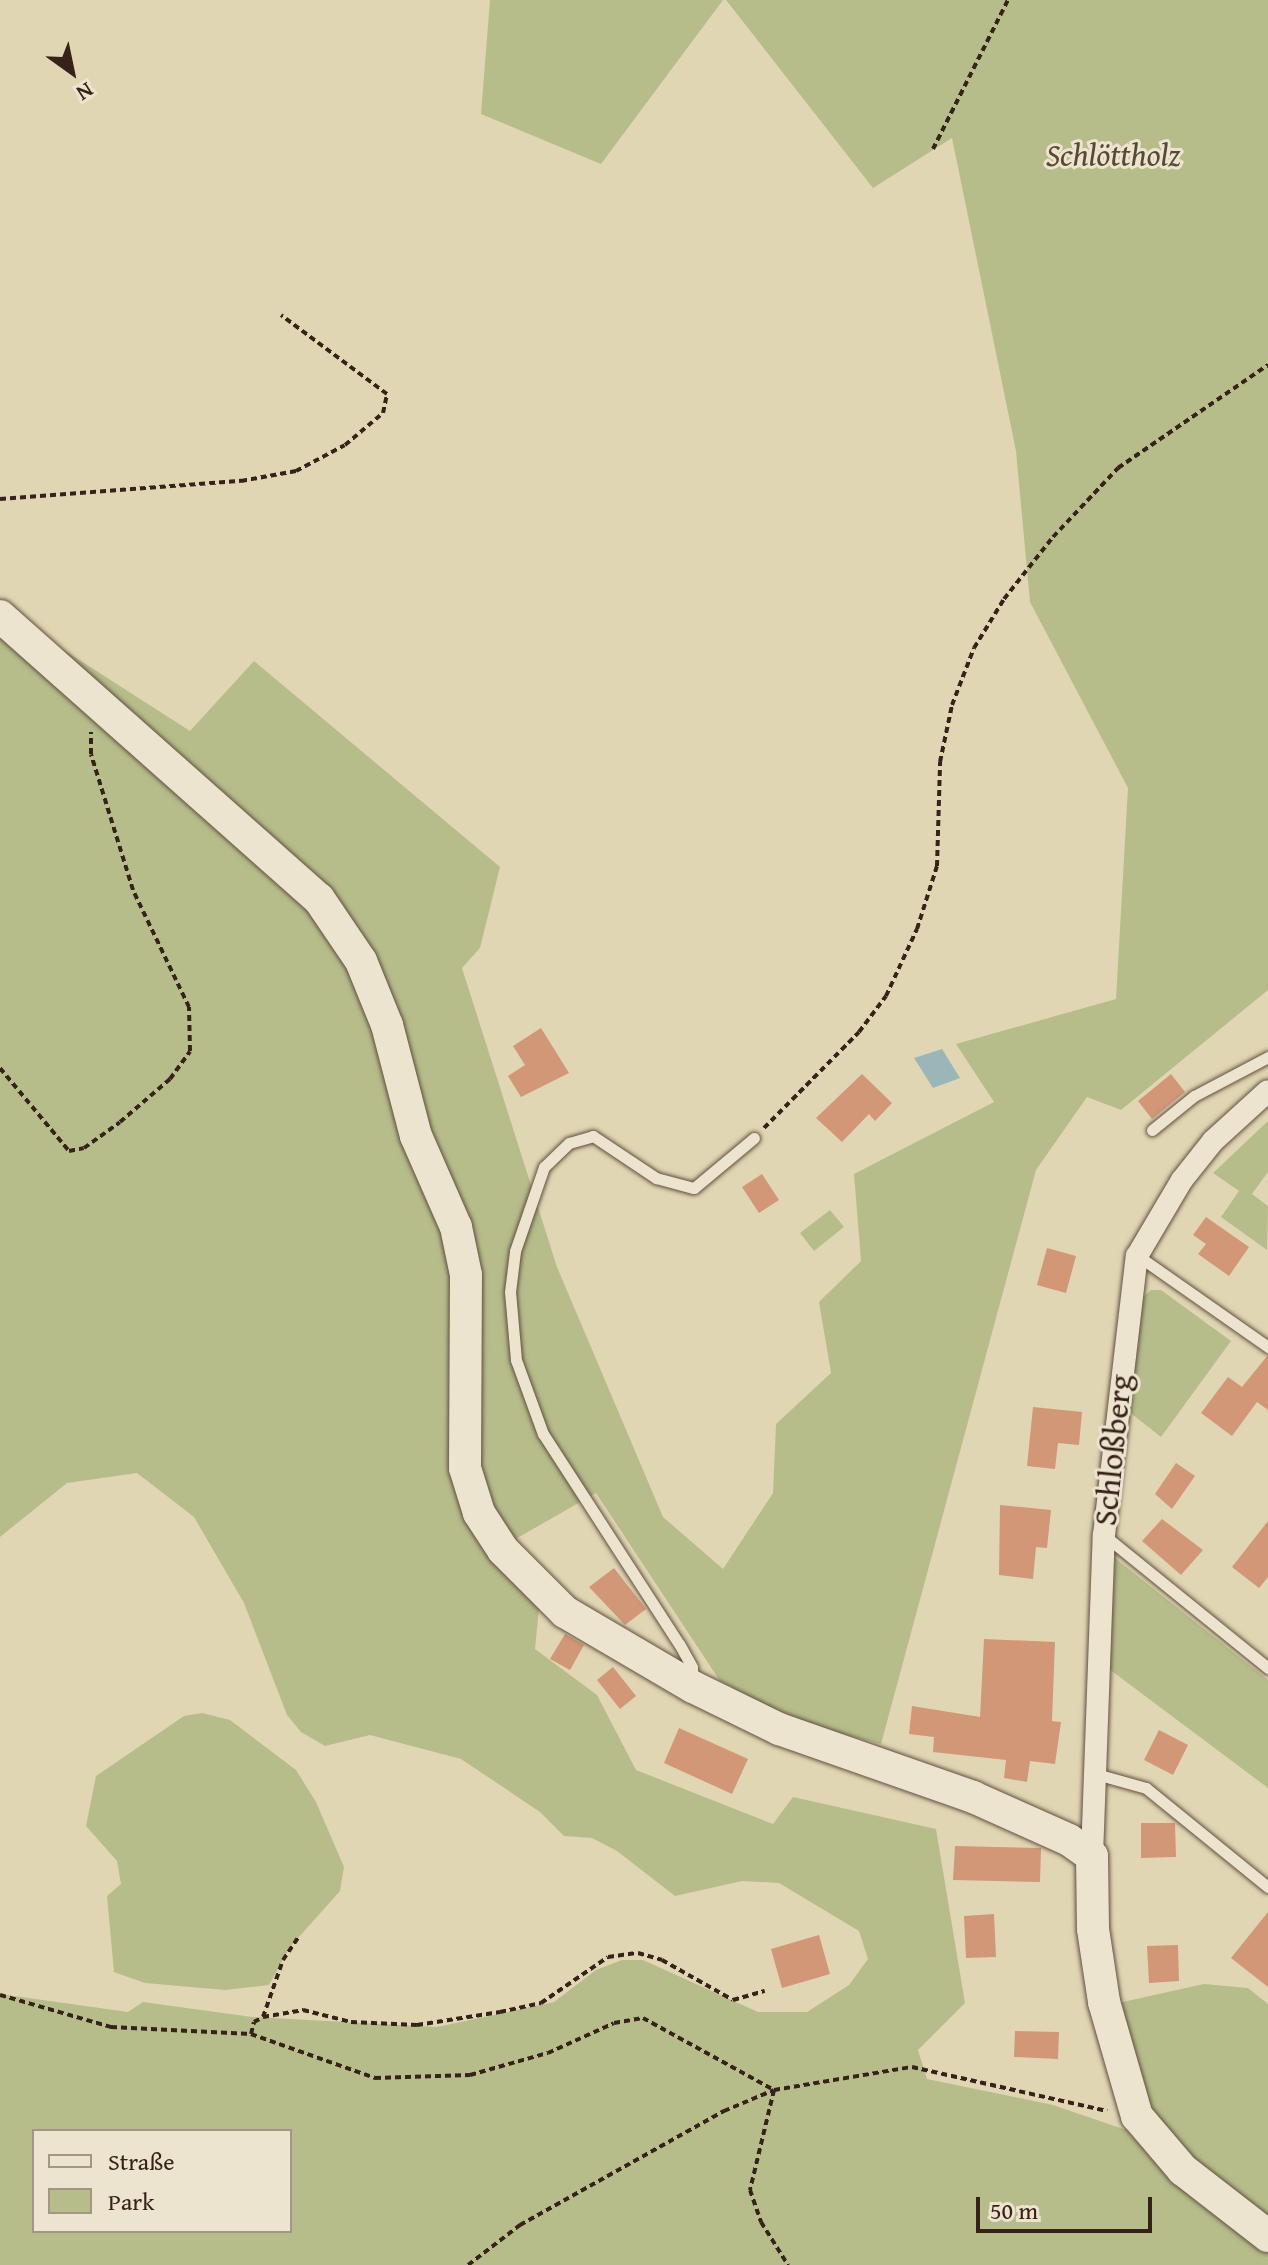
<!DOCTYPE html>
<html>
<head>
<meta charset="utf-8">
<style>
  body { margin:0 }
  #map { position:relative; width:1268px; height:2265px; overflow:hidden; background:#e1d6b3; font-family:"Gentium Book Plus",serif }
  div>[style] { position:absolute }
  .green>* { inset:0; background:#b6bd8a }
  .water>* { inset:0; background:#9ab6b9 }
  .building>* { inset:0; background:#d29776 }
  .path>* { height:4px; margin-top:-2px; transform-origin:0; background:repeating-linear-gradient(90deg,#372219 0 6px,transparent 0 10px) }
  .roads { filter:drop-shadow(0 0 2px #624f40) drop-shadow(0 0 2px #624f40) }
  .lane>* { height:11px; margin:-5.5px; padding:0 5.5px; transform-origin:5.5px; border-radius:5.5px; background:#ece4ce }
  .street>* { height:22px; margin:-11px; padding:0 11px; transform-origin:11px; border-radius:11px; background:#ece4ce }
  .secondary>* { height:32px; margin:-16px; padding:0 16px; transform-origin:16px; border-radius:16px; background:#ece4ce }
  span { translate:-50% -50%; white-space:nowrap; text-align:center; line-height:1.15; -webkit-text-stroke:6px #ece4ce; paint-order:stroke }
  .park-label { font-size:32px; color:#574935; font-style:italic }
  .street-label { font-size:32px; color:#372219 }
  .legend { position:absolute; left:32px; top:2129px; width:260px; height:104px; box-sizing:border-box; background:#ece4ce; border:2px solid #a49686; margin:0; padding:10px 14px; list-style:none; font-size:24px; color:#372219 }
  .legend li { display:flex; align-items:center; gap:16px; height:40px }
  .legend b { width:40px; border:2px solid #a49686 }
  .north { position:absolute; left:32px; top:32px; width:80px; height:80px; -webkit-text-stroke:6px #ece4ce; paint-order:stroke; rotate:147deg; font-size:22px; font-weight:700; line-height:32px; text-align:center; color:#372219 }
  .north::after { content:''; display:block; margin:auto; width:28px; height:36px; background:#372219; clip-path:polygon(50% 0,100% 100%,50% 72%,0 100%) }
  .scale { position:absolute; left:976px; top:2197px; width:176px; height:36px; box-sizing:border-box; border:4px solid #372219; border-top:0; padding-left:10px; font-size:24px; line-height:28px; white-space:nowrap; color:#372219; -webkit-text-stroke:6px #ece4ce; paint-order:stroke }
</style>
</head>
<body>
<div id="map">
  <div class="green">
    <i style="clip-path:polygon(490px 0,723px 0,601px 164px,481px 114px)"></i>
    <i style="clip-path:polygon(evenodd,726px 0,1268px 0,1268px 990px,1121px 1110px,1087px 1097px,1036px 1170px,881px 1744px,800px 1723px,720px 1681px,596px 1493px,491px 1553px,539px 1609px,535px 1649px,597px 1695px,636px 1770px,773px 1824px,793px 1797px,936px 1829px,965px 2003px,918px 2050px,927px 2079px,1053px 2105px,1126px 2130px,1184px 2190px,1268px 2250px,1268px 2265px,0 2265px,0 1994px,128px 2012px,143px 2002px,252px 2017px,437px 2027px,554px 2002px,596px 1970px,622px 1960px,643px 1960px,758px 2012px,807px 2012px,849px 1985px,868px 1959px,859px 1931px,779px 1883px,742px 1881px,675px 1896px,617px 1851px,592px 1838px,564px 1836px,540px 1812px,461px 1759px,370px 1735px,325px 1746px,301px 1732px,287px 1715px,244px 1603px,194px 1517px,137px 1473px,67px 1483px,0 1537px,0 609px,190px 731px,254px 661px,500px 867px,480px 948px,462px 968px,557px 1267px,663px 1517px,723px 1569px,773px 1493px,776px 1424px,831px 1373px,819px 1302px,861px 1261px,854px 1174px,994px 1102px,956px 1044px,1116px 999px,1128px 788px,1030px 602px,1016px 451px,952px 138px,873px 188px,726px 0,34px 2131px,290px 2131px,290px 2231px,34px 2231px,34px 2131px)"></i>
    <i style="clip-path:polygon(1268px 1121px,1268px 1172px,1252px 1194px,1268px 1206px,1267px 1250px,1221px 1217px,1239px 1191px,1213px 1173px)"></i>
    <i style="clip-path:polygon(830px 1210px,844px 1227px,814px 1251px,800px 1233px)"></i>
    <i style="clip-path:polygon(1151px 1290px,1161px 1290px,1231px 1341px,1161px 1437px,1128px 1411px,1142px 1298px)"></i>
    <i style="clip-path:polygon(1115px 1558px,1268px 1680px,1268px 1788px,1109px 1669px)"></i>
    <i style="clip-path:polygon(202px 1713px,230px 1720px,296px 1770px,316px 1802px,344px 1867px,340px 1891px,290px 1947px,269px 1985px,225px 1990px,145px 1983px,114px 1972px,107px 1896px,121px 1884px,117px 1861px,86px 1826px,96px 1776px,184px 1716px)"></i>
    <i style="clip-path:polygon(1204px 1984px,1248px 1988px,1268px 2004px,1268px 2217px,1203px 2172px,1148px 2111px,1118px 2003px)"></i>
  </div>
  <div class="water">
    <i style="clip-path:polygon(942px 1049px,960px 1078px,933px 1088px,914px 1058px)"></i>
  </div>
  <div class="building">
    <i style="clip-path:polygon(541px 1028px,569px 1073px,521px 1097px,508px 1076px,525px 1065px,513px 1046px)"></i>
    <i style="clip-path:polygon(862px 1074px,892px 1103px,875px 1121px,869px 1114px,842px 1142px,816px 1118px)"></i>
    <i style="clip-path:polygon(1171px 1074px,1185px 1092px,1152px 1119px,1138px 1101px)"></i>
    <i style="clip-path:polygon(762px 1174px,779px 1200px,759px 1213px,742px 1187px)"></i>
    <i style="clip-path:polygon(1206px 1217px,1249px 1247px,1229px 1276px,1198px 1254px,1206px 1244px,1193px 1235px)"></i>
    <i style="clip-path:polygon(1047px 1248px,1076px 1256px,1066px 1293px,1037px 1285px)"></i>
    <i style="clip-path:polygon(1268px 1355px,1268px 1410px,1257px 1402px,1232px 1436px,1201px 1413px,1228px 1377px,1242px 1387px)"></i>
    <i style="clip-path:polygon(1033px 1407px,1082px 1412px,1079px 1445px,1058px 1443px,1055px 1469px,1027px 1466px)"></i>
    <i style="clip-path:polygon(1176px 1463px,1195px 1476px,1172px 1509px,1155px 1494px)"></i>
    <i style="clip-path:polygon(1000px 1505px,1051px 1510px,1047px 1548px,1036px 1547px,1033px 1579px,999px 1575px)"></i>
    <i style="clip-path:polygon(1162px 1519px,1203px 1550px,1181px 1575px,1142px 1541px)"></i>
    <i style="clip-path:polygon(1268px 1521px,1268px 1577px,1259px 1588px,1232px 1567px)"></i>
    <i style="clip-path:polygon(614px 1568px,646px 1609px,625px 1625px,589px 1587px)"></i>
    <i style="clip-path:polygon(565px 1634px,584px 1645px,570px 1670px,550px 1659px)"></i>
    <i style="clip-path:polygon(984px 1639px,1055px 1642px,1052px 1721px,1061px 1722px,1055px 1764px,1030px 1761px,1027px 1782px,1004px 1778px,1006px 1760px,933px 1752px,934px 1737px,909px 1734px,912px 1706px,980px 1717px)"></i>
    <i style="clip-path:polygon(613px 1667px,636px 1696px,620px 1709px,597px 1680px)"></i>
    <i style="clip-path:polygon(679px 1728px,748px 1759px,732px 1794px,664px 1763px)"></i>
    <i style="clip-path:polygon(1159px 1730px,1188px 1745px,1173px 1775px,1144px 1760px)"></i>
    <i style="clip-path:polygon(1141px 1823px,1175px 1823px,1176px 1857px,1141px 1858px)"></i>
    <i style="clip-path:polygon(955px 1846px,1041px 1848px,1040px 1882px,953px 1880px)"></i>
    <i style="clip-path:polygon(1268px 1912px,1268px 1987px,1231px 1958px)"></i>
    <i style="clip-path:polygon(994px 1914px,996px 1957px,966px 1958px,964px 1916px)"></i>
    <i style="clip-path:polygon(819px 1935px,830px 1974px,782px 1988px,771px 1949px)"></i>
    <i style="clip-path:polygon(1178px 1945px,1179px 1981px,1149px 1983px,1147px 1946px)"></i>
    <i style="clip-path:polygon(1015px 2031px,1059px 2032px,1058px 2059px,1014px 2057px)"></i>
  </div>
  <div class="path">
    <i style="left:933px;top:149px;width:167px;rotate:-63.3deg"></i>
    <i style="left:0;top:499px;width:242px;rotate:-4.3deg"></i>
    <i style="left:241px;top:481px;width:56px;rotate:-10.3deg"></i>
    <i style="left:296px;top:471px;width:55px;rotate:-28deg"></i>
    <i style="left:345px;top:445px;width:50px;rotate:-40.1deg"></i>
    <i style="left:383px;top:413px;width:19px;rotate:-78deg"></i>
    <i style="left:387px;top:394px;width:132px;rotate:-143.3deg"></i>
    <i style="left:0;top:1068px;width:108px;rotate:50.3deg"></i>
    <i style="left:69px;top:1151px;width:15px;rotate:-11deg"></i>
    <i style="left:84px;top:1148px;width:44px;rotate:-35.8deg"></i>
    <i style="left:120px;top:1122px;width:66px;rotate:-40.7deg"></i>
    <i style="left:170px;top:1079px;width:34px;rotate:-54deg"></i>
    <i style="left:190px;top:1051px;width:44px;rotate:-91.3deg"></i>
    <i style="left:189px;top:1007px;width:130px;rotate:-115.6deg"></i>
    <i style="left:133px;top:890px;width:142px;rotate:-107.2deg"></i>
    <i style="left:91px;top:754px;width:22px;rotate:-90deg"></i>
    <i style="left:764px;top:1128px;width:135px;rotate:-45.3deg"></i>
    <i style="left:859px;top:1032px;width:45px;rotate:-53.1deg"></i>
    <i style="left:886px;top:996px;width:74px;rotate:-65.2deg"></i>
    <i style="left:917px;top:929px;width:66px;rotate:-72.4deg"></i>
    <i style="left:937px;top:866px;width:104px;rotate:-88.3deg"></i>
    <i style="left:940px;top:762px;width:58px;rotate:-78.1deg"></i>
    <i style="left:952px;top:705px;width:61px;rotate:-68.9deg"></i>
    <i style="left:974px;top:648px;width:57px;rotate:-58.5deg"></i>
    <i style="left:1004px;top:599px;width:79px;rotate:-51.7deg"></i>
    <i style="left:1053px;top:537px;width:95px;rotate:-46.7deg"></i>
    <i style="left:1118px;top:468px;width:182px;rotate:-34.5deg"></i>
    <i style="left:0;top:1995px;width:116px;rotate:16.1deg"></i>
    <i style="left:111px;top:2027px;width:140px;rotate:2.9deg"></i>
    <i style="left:251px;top:2034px;width:132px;rotate:19.5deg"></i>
    <i style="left:375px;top:2078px;width:95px;rotate:-1.8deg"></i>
    <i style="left:470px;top:2075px;width:81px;rotate:-15.8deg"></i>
    <i style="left:548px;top:2053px;width:72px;rotate:-24.4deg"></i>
    <i style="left:614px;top:2023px;width:29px;rotate:-10deg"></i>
    <i style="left:643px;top:2018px;width:149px;rotate:28.8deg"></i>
    <i style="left:774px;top:2090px;width:140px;rotate:-9.5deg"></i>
    <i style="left:912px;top:2067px;width:200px;rotate:12.7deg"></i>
    <i style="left:263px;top:2017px;width:60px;rotate:-70.7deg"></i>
    <i style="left:283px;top:1960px;width:29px;rotate:-56deg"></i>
    <i style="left:251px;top:2034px;width:12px;rotate:-76deg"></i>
    <i style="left:254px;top:2022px;width:10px;rotate:-29deg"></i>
    <i style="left:263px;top:2017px;width:41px;rotate:-9.9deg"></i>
    <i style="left:303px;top:2010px;width:49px;rotate:14deg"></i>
    <i style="left:351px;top:2022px;width:66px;rotate:2.6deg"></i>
    <i style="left:417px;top:2025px;width:84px;rotate:-8.9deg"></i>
    <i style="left:500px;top:2012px;width:42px;rotate:-12.4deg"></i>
    <i style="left:541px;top:2003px;width:81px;rotate:-34.5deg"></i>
    <i style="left:608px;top:1957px;width:30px;rotate:-8deg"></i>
    <i style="left:638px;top:1953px;width:25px;rotate:16deg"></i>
    <i style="left:662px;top:1960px;width:81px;rotate:29.4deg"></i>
    <i style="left:733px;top:2000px;width:33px;rotate:-16deg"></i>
    <i style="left:774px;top:2090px;width:103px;rotate:103.5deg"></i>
    <i style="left:750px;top:2190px;width:34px;rotate:71deg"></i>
    <i style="left:761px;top:2222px;width:51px;rotate:57.9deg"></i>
    <i style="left:468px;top:2265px;width:66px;rotate:-37.6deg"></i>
    <i style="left:520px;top:2225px;width:234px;rotate:-29.2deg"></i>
    <i style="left:724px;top:2111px;width:54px;rotate:-22.8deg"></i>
  </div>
  <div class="roads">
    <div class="lane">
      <i style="left:1152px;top:1130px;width:54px;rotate:-39deg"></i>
      <i style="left:1194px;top:1096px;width:84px;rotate:-27.8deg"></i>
      <i style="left:1138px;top:1256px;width:159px;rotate:35deg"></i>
      <i style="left:1105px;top:1536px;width:210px;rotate:39deg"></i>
      <i style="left:693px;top:1683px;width:16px;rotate:-94deg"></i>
      <i style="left:692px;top:1667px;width:26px;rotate:-119deg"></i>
      <i style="left:679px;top:1644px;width:250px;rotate:-122.9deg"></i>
      <i style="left:543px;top:1434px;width:79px;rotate:-110deg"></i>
      <i style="left:516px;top:1360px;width:68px;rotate:-95deg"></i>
      <i style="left:510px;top:1292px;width:41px;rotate:-83deg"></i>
      <i style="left:515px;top:1251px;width:89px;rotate:-71deg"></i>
      <i style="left:544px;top:1167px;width:35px;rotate:-44deg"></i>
      <i style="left:569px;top:1143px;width:25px;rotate:-16deg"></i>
      <i style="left:593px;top:1136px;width:76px;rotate:33.7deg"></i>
      <i style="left:656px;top:1178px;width:39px;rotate:15deg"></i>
      <i style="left:694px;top:1188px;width:78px;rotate:-39.8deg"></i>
      <i style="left:1096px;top:1774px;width:52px;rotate:15.6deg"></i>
      <i style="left:1146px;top:1788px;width:157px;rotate:39.1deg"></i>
    </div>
    <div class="street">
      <i style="left:1092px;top:1856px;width:321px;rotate:-87.9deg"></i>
      <i style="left:1104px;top:1535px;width:281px;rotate:-83.3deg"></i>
      <i style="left:1137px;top:1256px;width:88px;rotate:-59.4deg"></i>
      <i style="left:1182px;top:1180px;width:50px;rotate:-51.5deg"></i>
      <i style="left:1213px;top:1141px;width:74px;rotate:-42.3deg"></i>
    </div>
    <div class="secondary">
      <i style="left:0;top:616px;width:426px;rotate:41.6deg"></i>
      <i style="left:319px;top:899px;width:75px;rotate:55.9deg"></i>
      <i style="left:361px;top:961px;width:69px;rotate:67.9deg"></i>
      <i style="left:387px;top:1025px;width:115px;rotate:75.4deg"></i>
      <i style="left:416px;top:1136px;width:99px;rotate:66.3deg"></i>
      <i style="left:456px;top:1227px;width:49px;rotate:78.2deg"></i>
      <i style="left:466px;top:1275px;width:193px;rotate:90.3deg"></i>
      <i style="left:465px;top:1468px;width:47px;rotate:72.7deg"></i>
      <i style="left:479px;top:1513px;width:44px;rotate:57deg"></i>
      <i style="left:503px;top:1550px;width:88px;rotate:45deg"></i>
      <i style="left:565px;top:1612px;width:148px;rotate:30.4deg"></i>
      <i style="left:693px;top:1687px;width:96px;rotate:26deg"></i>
      <i style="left:779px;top:1729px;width:206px;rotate:19.3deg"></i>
      <i style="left:973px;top:1797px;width:105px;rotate:24.1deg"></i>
      <i style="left:1069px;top:1840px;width:28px;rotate:35deg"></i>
      <i style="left:1092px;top:1856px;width:73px;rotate:89.2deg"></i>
      <i style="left:1093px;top:1929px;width:74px;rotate:81.4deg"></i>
      <i style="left:1104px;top:2002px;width:119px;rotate:73.9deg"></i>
      <i style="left:1137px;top:2116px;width:71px;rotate:49.6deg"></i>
      <i style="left:1183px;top:2170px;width:108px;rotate:37.8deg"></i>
    </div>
  </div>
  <div class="park-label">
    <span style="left:1113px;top:155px">Schlöttholz</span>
  </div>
  <div class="street-label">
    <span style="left:1113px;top:1450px;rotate:-84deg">Schloßberg</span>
  </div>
  <ul class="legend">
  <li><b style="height:10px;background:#ece4ce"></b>Straße</li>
  <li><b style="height:22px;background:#b6bd8a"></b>Park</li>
  </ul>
  <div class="north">N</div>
  <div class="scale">50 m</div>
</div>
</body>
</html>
